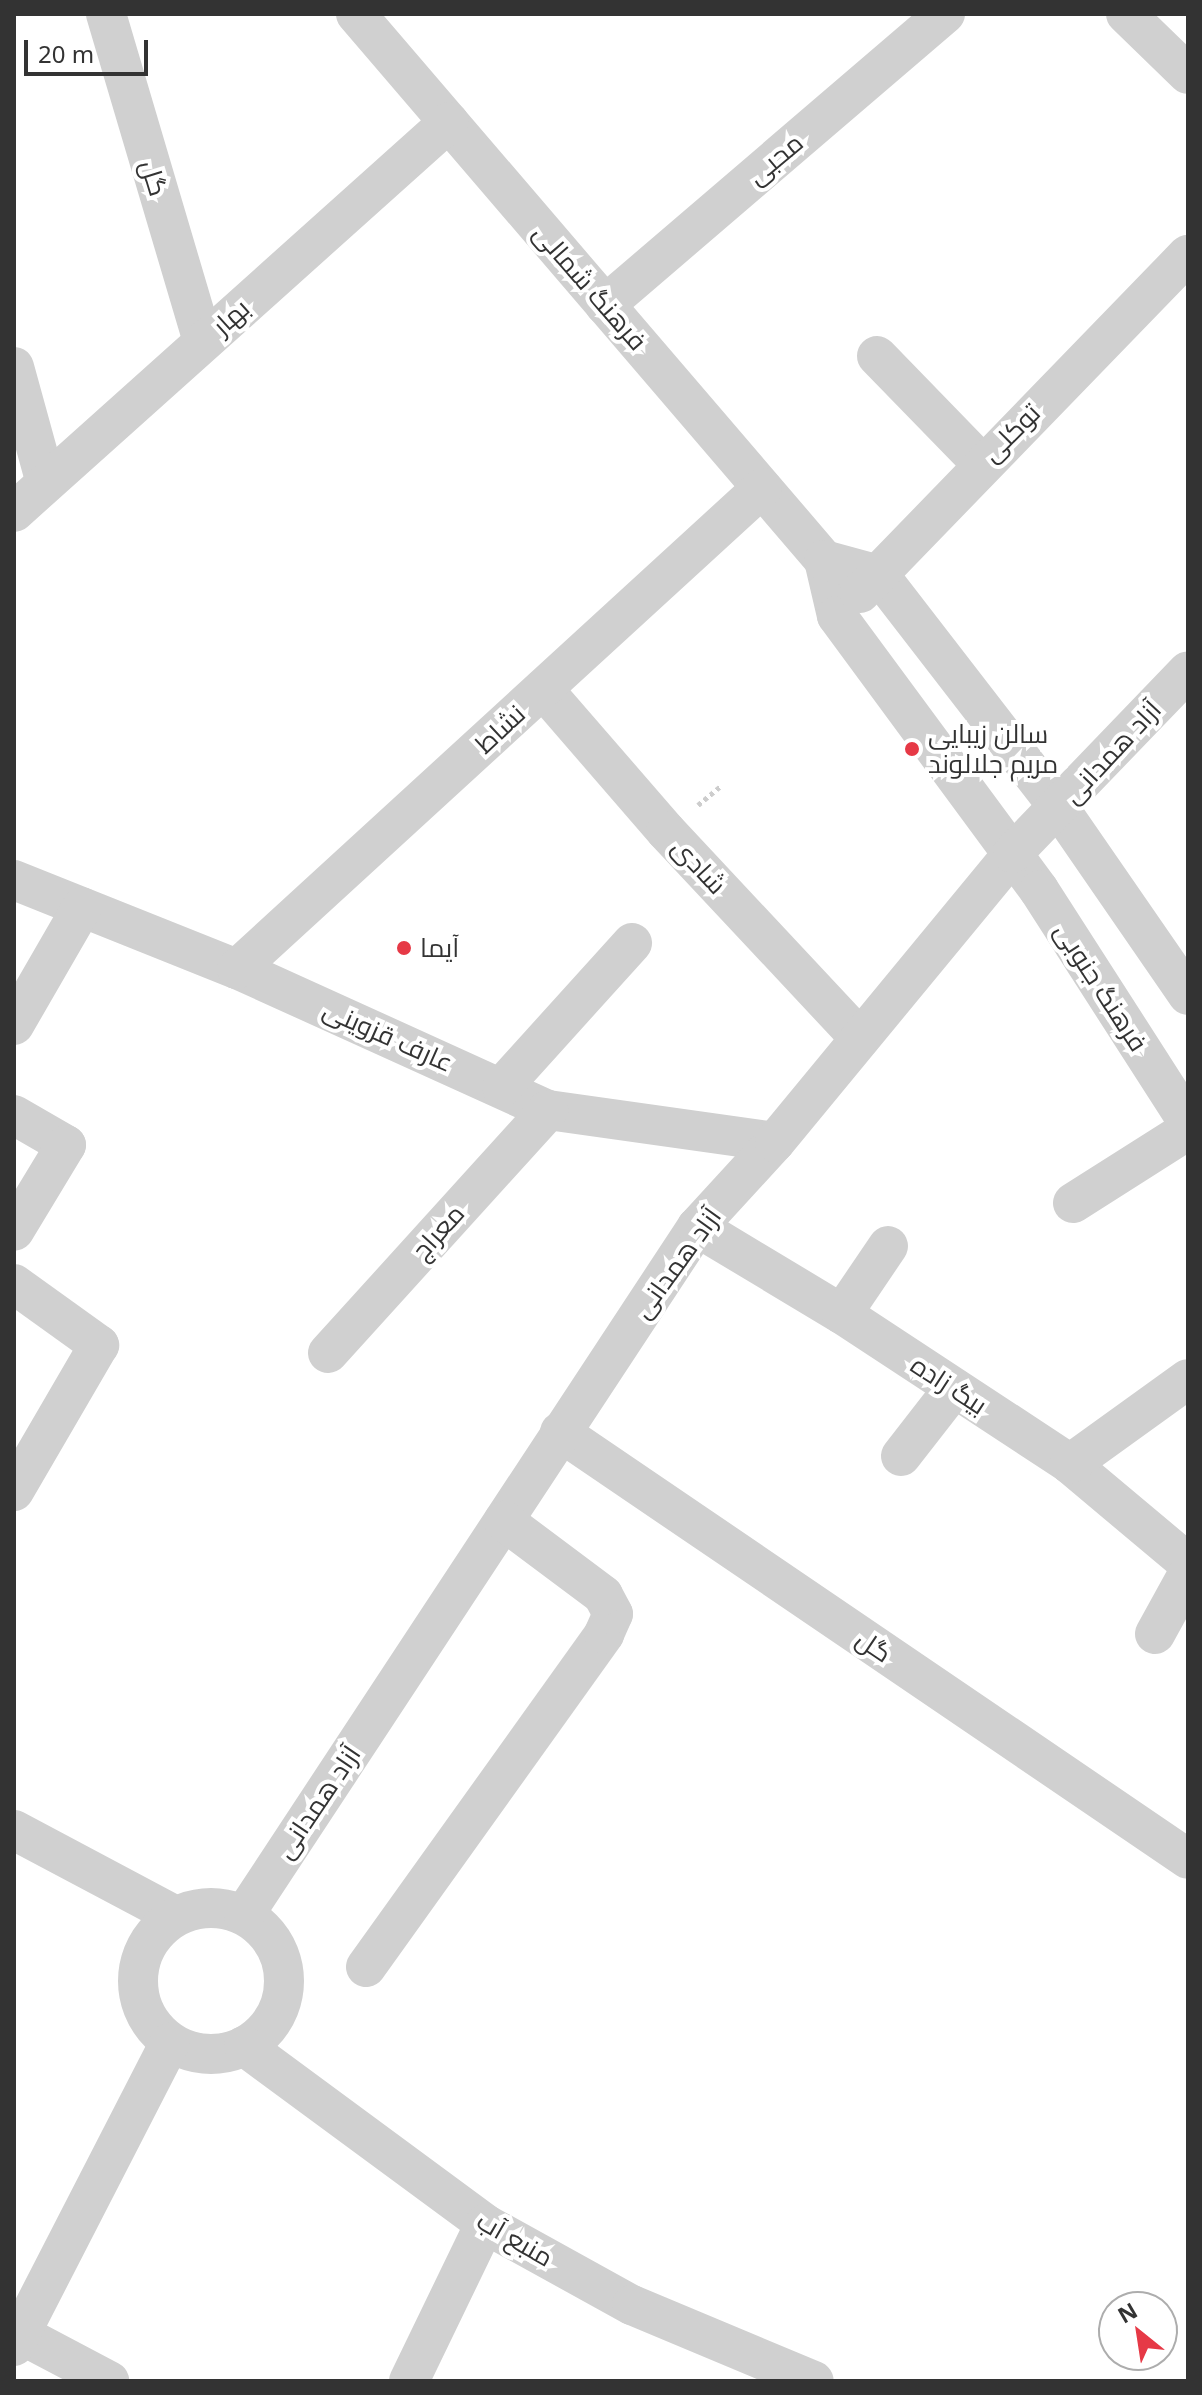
<!DOCTYPE html>
<html>
<head>
<meta charset="utf-8">
<style>
  body { margin:0 }
  #map { position:relative; width:1202px; height:2395px; overflow:hidden; background:#fff; font-family:"Noto Sans",Cairo,sans-serif }
  div>[style] { position:absolute }
  .path>* { height:5px; margin-top:-2.5px; transform-origin:0; background:repeating-linear-gradient(90deg,#cdcdcd 0 4px,transparent 0 8px) }
  .minor>* { height:40px; margin:-20px; padding:0 20px; transform-origin:20px; border-radius:20px; background:#d0d0d0 }
  .minor>.ring { margin:-20px; padding:0; box-sizing:content-box; background:none; border:40px solid #d0d0d0; border-radius:50% }
  .dots>* { width:22px; height:22px; translate:-50% -50%; box-sizing:border-box; border:4px solid #fff; border-radius:50% }
  span { translate:-50% -50%; white-space:nowrap; text-align:center; line-height:1.15; -webkit-text-stroke:8px #fff; paint-order:stroke }
  .street-label { font-size:26px; color:#333 }
  .poi-label { font-size:26px; color:#333 }
  .left { translate:0 -50%; text-align:left }
  .frame { position:absolute; inset:0; border:16px solid #333; pointer-events:none }
  .north { position:absolute; left:1098px; top:2291px; width:80px; height:80px; box-sizing:border-box; background:#fff; border:2px solid #adadad; border-radius:50%; rotate:330deg; font-size:22px; font-weight:700; line-height:32px; text-align:center; color:#333 }
  .north::after { content:''; display:block; margin:auto; width:28px; height:36px; background:#e63946; clip-path:polygon(50% 0,100% 100%,50% 72%,0 100%) }
  .scale { position:absolute; left:24px; top:40px; width:124px; height:36px; box-sizing:border-box; border:4px solid #333; border-top:0; padding-left:10px; font-size:24px; line-height:28px; white-space:nowrap; color:#333; -webkit-text-stroke:6px #fff; paint-order:stroke }
</style>
</head>
<body>
<div id="map">
  <div class="path">
    <i style="left:698px;top:805px;width:31px;rotate:-40deg"></i>
  </div>
  <div class="minor">
    <i style="left:106px;top:14px;width:342px;rotate:73.5deg"></i>
    <i style="left:356px;top:14px;width:719px;rotate:49.4deg"></i>
    <i style="left:824px;top:560px;width:57px;rotate:76.9deg"></i>
    <i style="left:837px;top:616px;width:340px;rotate:53.6deg"></i>
    <i style="left:1039px;top:890px;width:276px;rotate:57.3deg"></i>
    <i style="left:1126px;top:14px;width:86px;rotate:44.1deg"></i>
    <i style="left:605px;top:305px;width:448px;rotate:-40.6deg"></i>
    <i style="left:877px;top:356px;width:149px;rotate:45.8deg"></i>
    <i style="left:14px;top:367px;width:120px;rotate:74.6deg"></i>
    <i style="left:14px;top:512px;width:584px;rotate:-41.88deg"></i>
    <i style="left:824px;top:560px;width:57px;rotate:15.3deg"></i>
    <i style="left:879px;top:575px;width:294px;rotate:52.3deg"></i>
    <i style="left:1059px;top:808px;width:227px;rotate:55.4deg"></i>
    <i style="left:860px;top:593px;width:471px;rotate:-45.9deg"></i>
    <i style="left:543px;top:689px;width:188px;rotate:49.1deg"></i>
    <i style="left:666px;top:831px;width:284px;rotate:46.9deg"></i>
    <i style="left:14px;top:880px;width:240px;rotate:21.8deg"></i>
    <i style="left:237px;top:969px;width:341px;rotate:24.4deg"></i>
    <i style="left:548px;top:1110px;width:229px;rotate:8deg"></i>
    <i style="left:237px;top:969px;width:712px;rotate:-42.5deg"></i>
    <i style="left:14px;top:1025px;width:136px;rotate:-60deg"></i>
    <i style="left:502px;top:1087px;width:194px;rotate:-47.9deg"></i>
    <i style="left:14px;top:1115px;width:60px;rotate:30deg"></i>
    <i style="left:66px;top:1145px;width:100px;rotate:121.2deg"></i>
    <i style="left:1073px;top:1203px;width:136px;rotate:-32.4deg"></i>
    <i style="left:697px;top:1227px;width:169px;rotate:31deg"></i>
    <i style="left:842px;top:1314px;width:273px;rotate:33.3deg"></i>
    <i style="left:1070px;top:1464px;width:154px;rotate:40deg"></i>
    <i style="left:14px;top:1284px;width:105px;rotate:35.7deg"></i>
    <i style="left:99px;top:1345px;width:169px;rotate:120.2deg"></i>
    <i style="left:842px;top:1314px;width:82px;rotate:-55.9deg"></i>
    <i style="left:328px;top:1353px;width:328px;rotate:-47.8deg"></i>
    <i style="left:560px;top:1432px;width:759px;rotate:34.21deg"></i>
    <i style="left:901px;top:1456px;width:86px;rotate:-52.1deg"></i>
    <i style="left:1070px;top:1464px;width:145px;rotate:-35.8deg"></i>
    <i style="left:1155px;top:1634px;width:68px;rotate:-61.2deg"></i>
    <i style="left:14px;top:1830px;width:183px;rotate:28deg"></i>
    <i class="ring" style="left:138px;top:1908px;width:106px;height:106px"></i>
    <i style="left:244px;top:1915px;width:824px;rotate:-56.64deg"></i>
    <i style="left:697px;top:1227px;width:115px;rotate:-47.5deg"></i>
    <i style="left:775px;top:1142px;width:374px;rotate:-50.5deg"></i>
    <i style="left:1013px;top:853px;width:252px;rotate:-46.1deg"></i>
    <i style="left:366px;top:1967px;width:409px;rotate:-54.4deg"></i>
    <i style="left:604px;top:1634px;width:22px;rotate:-66deg"></i>
    <i style="left:613px;top:1614px;width:21px;rotate:-118deg"></i>
    <i style="left:603px;top:1595px;width:124px;rotate:-143.2deg"></i>
    <i style="left:244px;top:2046px;width:300px;rotate:36.4deg"></i>
    <i style="left:485px;top:2224px;width:168px;rotate:28.9deg"></i>
    <i style="left:632px;top:2305px;width:197px;rotate:22.7deg"></i>
    <i style="left:20px;top:2334px;width:101px;rotate:27.8deg"></i>
    <i style="left:14px;top:2346px;width:341px;rotate:-62.8deg"></i>
    <i style="left:409px;top:2381px;width:174px;rotate:-64.2deg"></i>
  </div>
  <div class="dots">
    <i style="left:912px;top:749px;background:#e63946"></i>
    <i style="left:404px;top:948px;background:#e63946"></i>
  </div>
  <div class="street-label">
    <span style="left:775px;top:159px;rotate:-40deg">محبی</span>
    <span style="left:154px;top:178px;rotate:73deg">گل</span>
    <span style="left:590px;top:287px;rotate:49deg">فرهنگ شمالی</span>
    <span style="left:231px;top:317px;rotate:-42deg">بهار</span>
    <span style="left:1011px;top:433px;rotate:-45deg">توکلی</span>
    <span style="left:500px;top:729px;rotate:-43deg">نشاط</span>
    <span style="left:1112px;top:752px;rotate:-47deg">آزاد همدانی</span>
    <span style="left:699px;top:866px;rotate:47deg">شادی</span>
    <span style="left:1101px;top:987px;rotate:57deg">فرهنگ جنوبی</span>
    <span style="left:388px;top:1036px;rotate:24deg">عارف قزوینی</span>
    <span style="left:438px;top:1232px;rotate:-48deg">معراج</span>
    <span style="left:677px;top:1263px;rotate:-54deg">آزاد همدانی</span>
    <span style="left:949px;top:1385px;rotate:33deg">بیگ زاده</span>
    <span style="left:874px;top:1646px;rotate:34deg">گل</span>
    <span style="left:318px;top:1802px;rotate:-56deg">آزاد همدانی</span>
    <span style="left:515px;top:2239px;rotate:30deg">منبع آب</span>
  </div>
  <div class="poi-label">
    <span class="left" style="left:928px;top:749px">سالن زیبایی<br>مریم جلالوند</span>
    <span class="left" style="left:420px;top:948px">آيما</span>
  </div>
  <div class="frame"></div>
  <div class="north">N</div>
  <div class="scale">20 m</div>
</div>
</body>
</html>
